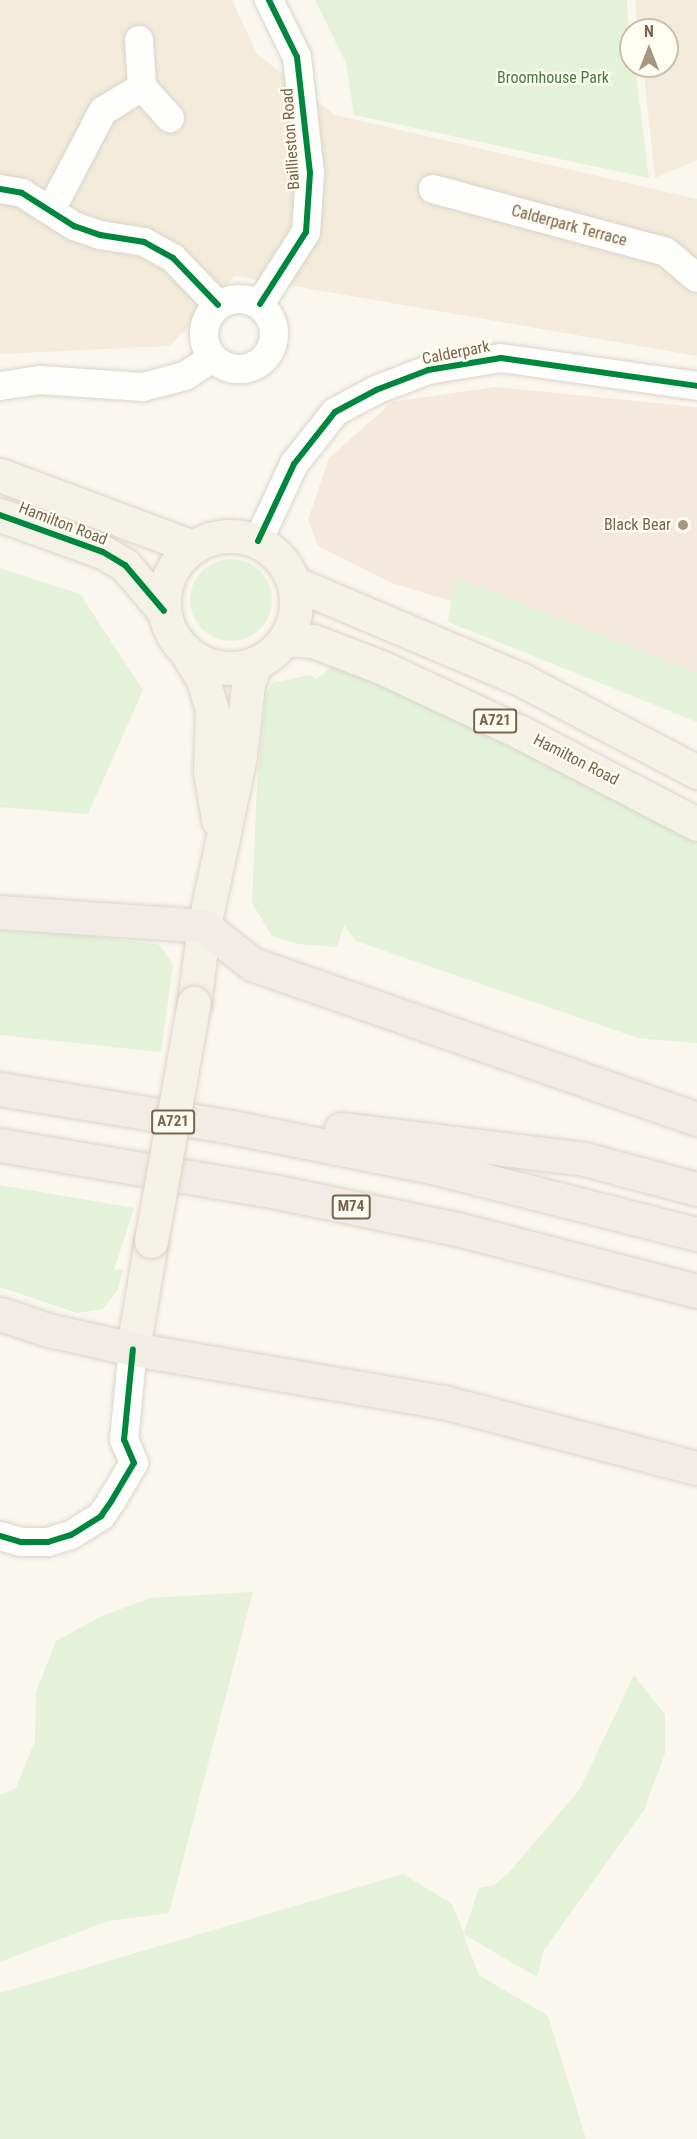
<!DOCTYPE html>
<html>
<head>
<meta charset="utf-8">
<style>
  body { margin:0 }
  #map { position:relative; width:697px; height:2139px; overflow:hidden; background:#faf7ee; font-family:"Roboto Condensed",sans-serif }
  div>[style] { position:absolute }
  .residential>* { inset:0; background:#f3ecdc }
  .commercial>* { inset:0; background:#f4e9dc }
  .green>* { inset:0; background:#e3f2d9 }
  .round { border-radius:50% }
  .roads { filter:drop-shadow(0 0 2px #d9d4cc) drop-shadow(0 0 2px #d9d4cc) }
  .minor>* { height:28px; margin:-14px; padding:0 14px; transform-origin:14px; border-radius:14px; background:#fefefc }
  .minor>.ring { margin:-14px; padding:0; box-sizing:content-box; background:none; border:28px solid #fefefc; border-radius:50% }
  .major>* { height:33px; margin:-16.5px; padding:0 16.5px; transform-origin:16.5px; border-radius:16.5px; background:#f4f1e6 }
  .major>.ring { margin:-16.5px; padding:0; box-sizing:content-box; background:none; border:33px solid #f4f1e6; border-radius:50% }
  .highway>* { height:33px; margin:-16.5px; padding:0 16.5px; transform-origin:16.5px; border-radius:16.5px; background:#f2ece6 }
  .bridges { filter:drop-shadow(0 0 2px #dbd4ca) drop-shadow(0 0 2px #dbd4ca) }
  .major-bridge>* { height:33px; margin:-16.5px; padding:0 16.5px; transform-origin:16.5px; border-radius:16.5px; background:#f4f1e6 }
  .cycleway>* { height:6px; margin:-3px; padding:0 3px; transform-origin:3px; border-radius:3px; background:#00873e }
  .dots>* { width:16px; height:16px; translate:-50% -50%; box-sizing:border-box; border:3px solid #fffcf2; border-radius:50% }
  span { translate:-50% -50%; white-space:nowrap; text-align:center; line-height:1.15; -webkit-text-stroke:4.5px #fffcf2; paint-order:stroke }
  .shield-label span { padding:2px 4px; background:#fffcf2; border:2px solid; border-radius:4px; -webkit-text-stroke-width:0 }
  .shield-label { font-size:15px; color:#7b644b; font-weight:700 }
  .park-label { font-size:16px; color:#477b3f }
  .street-label { font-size:16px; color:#7b644b }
  .poi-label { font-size:16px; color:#7b644b }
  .right { translate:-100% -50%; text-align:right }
  .north { position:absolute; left:619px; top:18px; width:60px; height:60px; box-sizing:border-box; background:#fffcf2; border:2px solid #cabfaf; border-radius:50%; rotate:0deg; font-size:16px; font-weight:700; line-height:24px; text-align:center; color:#7b644b }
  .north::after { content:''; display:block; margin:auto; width:21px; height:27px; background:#a79784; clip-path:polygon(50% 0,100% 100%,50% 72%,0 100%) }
</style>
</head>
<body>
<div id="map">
  <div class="residential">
    <i style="clip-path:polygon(0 0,232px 0,257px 54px,335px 115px,697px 199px,697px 356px,235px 276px,170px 346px,0 354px)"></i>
    <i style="clip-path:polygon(635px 0,697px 0,697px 160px,655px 178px,643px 66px,667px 66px,667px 30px,638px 30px)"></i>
  </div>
  <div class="commercial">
    <i style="clip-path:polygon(495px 387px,697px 407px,697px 673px,456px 578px,451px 601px,392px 583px,318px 546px,308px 520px,329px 458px,392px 402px)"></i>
  </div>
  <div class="green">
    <i style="clip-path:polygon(315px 0,627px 0,631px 66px,635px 66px,649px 178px,354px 115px,346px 63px)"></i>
    <i class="round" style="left:190px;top:559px;width:82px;height:82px"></i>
    <i style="clip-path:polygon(0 568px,80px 594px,143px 690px,88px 814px,0 807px)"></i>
    <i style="clip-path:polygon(455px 577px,697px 673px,697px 722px,448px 622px)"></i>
    <i style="clip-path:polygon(336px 663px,360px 668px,697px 835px,697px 1043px,638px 1038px,356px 941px,344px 925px,337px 947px,297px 944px,272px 936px,252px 903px,257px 785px,266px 695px,272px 683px,310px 675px,317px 679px)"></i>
    <i style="clip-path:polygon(0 922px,160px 945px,173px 965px,161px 1052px,0 1035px)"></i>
    <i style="clip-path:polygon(0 1185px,134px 1208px,114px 1270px,123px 1269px,118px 1289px,103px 1309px,77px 1313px,0 1287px)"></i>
    <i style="clip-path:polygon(253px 1592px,169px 1913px,108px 1921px,0 1962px,0 1795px,16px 1788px,35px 1741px,36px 1692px,56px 1641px,100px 1617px,150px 1598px)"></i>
    <i style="clip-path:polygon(634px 1675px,665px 1715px,665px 1753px,644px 1810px,544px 1950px,537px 1977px,463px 1934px,479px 1975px,548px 2016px,586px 2139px,0 2139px,0 1993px,403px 1874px,452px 1904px,464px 1933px,479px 1888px,495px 1885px,512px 1869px,580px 1789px)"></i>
  </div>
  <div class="roads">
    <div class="minor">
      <i style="left:139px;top:40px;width:47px;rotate:86.3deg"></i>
      <i style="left:142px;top:87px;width:42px;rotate:47.9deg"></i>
      <i style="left:0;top:189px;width:22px;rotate:10deg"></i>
      <i style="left:22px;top:193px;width:62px;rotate:32.4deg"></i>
      <i style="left:74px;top:226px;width:28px;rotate:19deg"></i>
      <i style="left:100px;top:235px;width:45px;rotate:9deg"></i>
      <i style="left:144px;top:242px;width:33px;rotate:29deg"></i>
      <i style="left:173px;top:258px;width:65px;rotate:46.2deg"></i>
      <i style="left:433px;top:189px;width:241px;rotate:15.1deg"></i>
      <i style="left:666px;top:252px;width:40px;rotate:40deg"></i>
      <i style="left:52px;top:208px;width:110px;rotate:-62.3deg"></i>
      <i style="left:103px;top:111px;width:46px;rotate:-31.6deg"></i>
      <i class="ring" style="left:204px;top:299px;width:42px;height:42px"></i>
      <i style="left:260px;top:304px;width:85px;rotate:-57.4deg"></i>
      <i style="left:306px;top:232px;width:59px;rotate:-86.1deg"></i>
      <i style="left:310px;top:173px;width:117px;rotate:-96.4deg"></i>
      <i style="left:297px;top:57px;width:64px;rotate:-116.2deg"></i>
      <i style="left:0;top:386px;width:40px;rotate:-8.5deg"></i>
      <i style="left:40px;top:380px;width:103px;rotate:3.9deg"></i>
      <i style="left:143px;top:387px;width:43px;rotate:-14.7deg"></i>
      <i style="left:185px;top:376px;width:33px;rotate:-33deg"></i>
      <i style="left:258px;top:541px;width:85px;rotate:-64.9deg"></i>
      <i style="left:294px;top:464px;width:66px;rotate:-51.7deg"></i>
      <i style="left:335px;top:412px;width:47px;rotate:-28.2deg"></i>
      <i style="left:376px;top:390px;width:56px;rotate:-21deg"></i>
      <i style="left:428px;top:370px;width:74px;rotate:-9.3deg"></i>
      <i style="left:501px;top:358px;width:198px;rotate:8.1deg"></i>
      <i style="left:0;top:1536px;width:22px;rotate:16deg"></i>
      <i style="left:21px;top:1542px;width:27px"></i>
      <i style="left:48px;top:1542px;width:24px;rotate:-17deg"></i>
      <i style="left:71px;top:1535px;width:36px;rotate:-32deg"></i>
      <i style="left:101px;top:1516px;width:19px;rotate:-55deg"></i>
      <i style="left:112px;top:1500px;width:43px;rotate:-59.3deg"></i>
      <i style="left:134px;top:1463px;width:25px;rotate:-113deg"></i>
      <i style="left:124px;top:1440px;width:91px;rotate:-84.4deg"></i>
    </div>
    <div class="major">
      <i style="left:0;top:475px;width:206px;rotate:20.5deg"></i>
      <i style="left:0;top:515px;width:109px;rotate:19.8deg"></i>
      <i style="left:103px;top:552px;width:26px;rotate:31deg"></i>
      <i style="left:125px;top:565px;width:60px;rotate:49.7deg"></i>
      <i class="ring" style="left:164px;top:536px;width:99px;height:99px"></i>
      <i style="left:294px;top:583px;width:248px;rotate:23deg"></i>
      <i style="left:522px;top:680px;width:198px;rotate:27.7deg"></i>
      <i style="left:285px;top:639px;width:28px;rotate:4deg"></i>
      <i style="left:313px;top:641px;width:73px;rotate:20.9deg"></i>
      <i style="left:381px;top:667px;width:153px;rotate:25.1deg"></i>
      <i style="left:520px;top:732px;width:199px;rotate:27.5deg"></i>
      <i style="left:184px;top:649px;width:36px;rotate:58deg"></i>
      <i style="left:203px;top:680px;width:31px;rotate:73deg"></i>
      <i style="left:212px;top:710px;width:61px;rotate:91.9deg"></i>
      <i style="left:210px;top:771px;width:50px;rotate:80.7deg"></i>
      <i style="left:194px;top:1003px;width:78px;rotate:-82.6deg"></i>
      <i style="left:204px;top:926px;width:173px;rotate:-78deg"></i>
      <i style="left:240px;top:757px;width:72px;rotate:-83.7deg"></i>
      <i style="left:248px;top:685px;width:23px;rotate:-72deg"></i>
      <i style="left:133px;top:1349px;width:109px;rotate:-80.5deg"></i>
    </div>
    <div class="highway">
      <i style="left:0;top:912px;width:204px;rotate:3.9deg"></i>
      <i style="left:204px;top:926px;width:61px;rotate:38.4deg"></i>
      <i style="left:252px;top:964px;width:471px;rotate:19.2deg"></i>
      <i style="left:0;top:1089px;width:234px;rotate:9.3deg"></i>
      <i style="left:231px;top:1127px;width:205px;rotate:11.3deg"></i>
      <i style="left:432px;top:1167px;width:273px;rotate:14.2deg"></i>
      <i style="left:341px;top:1129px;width:245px;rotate:7deg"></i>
      <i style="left:584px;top:1159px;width:117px;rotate:14.9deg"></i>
      <i style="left:0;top:1145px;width:281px;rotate:9.6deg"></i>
      <i style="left:277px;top:1192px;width:184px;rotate:11.6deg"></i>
      <i style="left:457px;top:1229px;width:248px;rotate:14.5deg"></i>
      <i style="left:0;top:1314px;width:51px;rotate:18.4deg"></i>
      <i style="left:48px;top:1330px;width:87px;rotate:12.6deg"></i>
      <i style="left:133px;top:1349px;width:314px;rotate:9.7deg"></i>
      <i style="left:443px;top:1402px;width:262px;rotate:14.6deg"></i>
    </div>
  </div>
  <div class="bridges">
    <div class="major-bridge">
      <i style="left:151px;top:1241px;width:242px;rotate:-79.8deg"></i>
    </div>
  </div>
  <div class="cycleway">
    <i style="left:0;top:189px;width:22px;rotate:10deg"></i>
    <i style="left:22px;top:193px;width:62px;rotate:32.4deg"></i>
    <i style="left:74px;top:226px;width:28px;rotate:19deg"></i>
    <i style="left:100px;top:235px;width:45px;rotate:9deg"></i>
    <i style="left:144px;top:242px;width:33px;rotate:29deg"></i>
    <i style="left:173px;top:258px;width:65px;rotate:46.2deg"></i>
    <i style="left:260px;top:304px;width:85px;rotate:-57.4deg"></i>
    <i style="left:306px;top:232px;width:59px;rotate:-86.1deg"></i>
    <i style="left:310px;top:173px;width:117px;rotate:-96.4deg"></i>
    <i style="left:297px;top:57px;width:64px;rotate:-116.2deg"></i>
    <i style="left:0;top:515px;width:109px;rotate:19.8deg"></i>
    <i style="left:103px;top:552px;width:26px;rotate:31deg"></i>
    <i style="left:125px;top:565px;width:60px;rotate:49.7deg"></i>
    <i style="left:258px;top:541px;width:85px;rotate:-64.9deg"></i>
    <i style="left:294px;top:464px;width:66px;rotate:-51.7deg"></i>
    <i style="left:335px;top:412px;width:47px;rotate:-28.2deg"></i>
    <i style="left:376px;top:390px;width:56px;rotate:-21deg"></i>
    <i style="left:428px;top:370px;width:74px;rotate:-9.3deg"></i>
    <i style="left:501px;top:358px;width:198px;rotate:8.1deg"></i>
    <i style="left:0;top:1536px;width:22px;rotate:16deg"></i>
    <i style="left:21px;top:1542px;width:27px"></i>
    <i style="left:48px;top:1542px;width:24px;rotate:-17deg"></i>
    <i style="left:71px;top:1535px;width:36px;rotate:-32deg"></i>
    <i style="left:101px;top:1516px;width:19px;rotate:-55deg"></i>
    <i style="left:112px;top:1500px;width:43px;rotate:-59.3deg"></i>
    <i style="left:134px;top:1463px;width:25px;rotate:-113deg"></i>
    <i style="left:124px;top:1440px;width:91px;rotate:-84.4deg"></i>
  </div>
  <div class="dots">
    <i style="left:683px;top:525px;background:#a79784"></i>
  </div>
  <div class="shield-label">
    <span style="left:495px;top:721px">A721</span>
    <span style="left:173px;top:1122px">A721</span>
    <span style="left:351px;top:1207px">M74</span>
  </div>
  <div class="park-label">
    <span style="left:553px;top:78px">Broomhouse Park</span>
  </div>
  <div class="street-label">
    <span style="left:291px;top:139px;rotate:-94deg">Baillieston Road</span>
    <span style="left:569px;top:226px;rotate:15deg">Calderpark Terrace</span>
    <span style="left:456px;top:353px;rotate:-11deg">Calderpark</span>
    <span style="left:63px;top:524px;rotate:21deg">Hamilton Road</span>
    <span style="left:576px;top:760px;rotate:27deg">Hamilton Road</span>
  </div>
  <div class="poi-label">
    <span class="right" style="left:671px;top:525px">Black Bear</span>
  </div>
  <div class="north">N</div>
</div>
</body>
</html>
